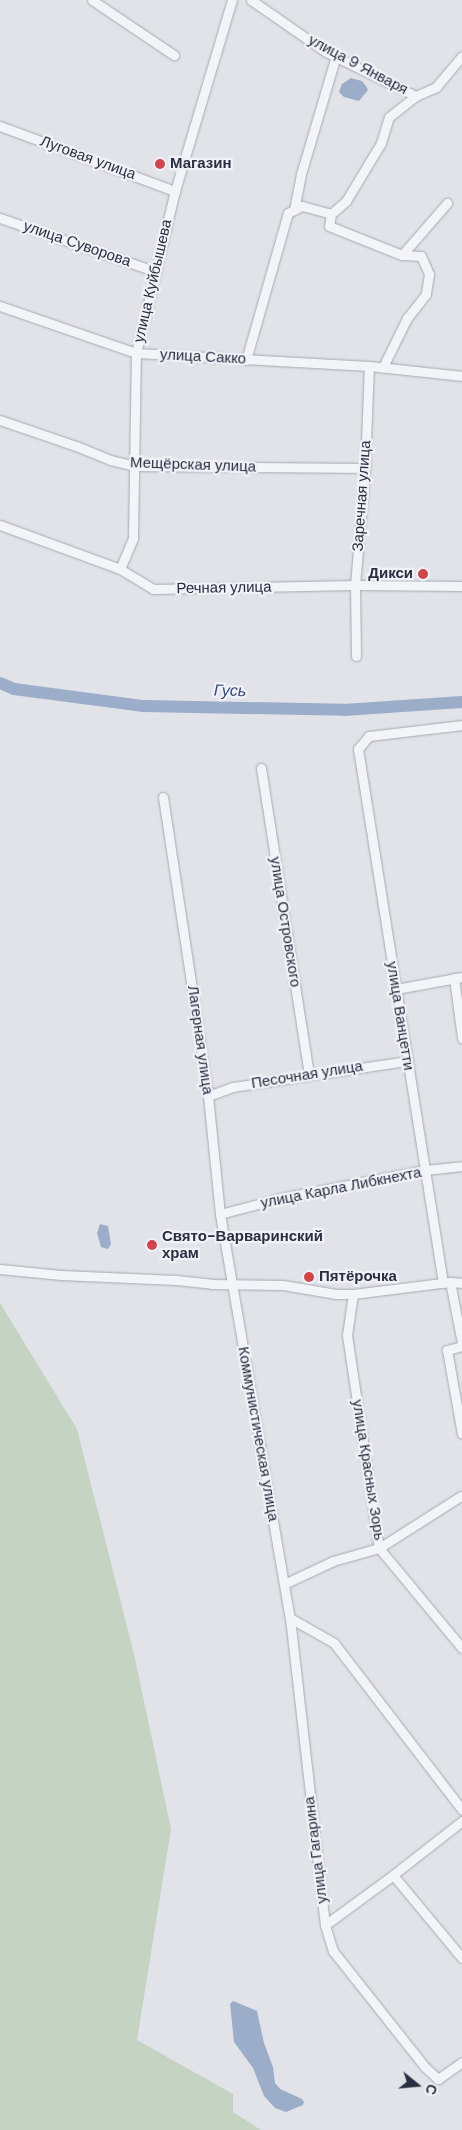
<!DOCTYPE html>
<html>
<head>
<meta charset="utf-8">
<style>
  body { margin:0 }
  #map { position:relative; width:462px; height:2130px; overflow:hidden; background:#e1e3e9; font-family:"DM Sans",sans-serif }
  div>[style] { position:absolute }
  .green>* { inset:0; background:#c4d3c2 }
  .water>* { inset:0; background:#9cadc9 }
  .river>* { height:12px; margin:-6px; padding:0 6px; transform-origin:6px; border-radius:6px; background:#9cadc9 }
  .roads { filter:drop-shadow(0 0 1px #a6a9b3) drop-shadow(0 0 1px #a6a9b3) }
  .minor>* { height:9px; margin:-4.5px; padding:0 4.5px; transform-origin:4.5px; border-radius:4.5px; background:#f3f4f8 }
  .dots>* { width:14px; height:14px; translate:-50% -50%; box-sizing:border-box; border:2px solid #f0f2f7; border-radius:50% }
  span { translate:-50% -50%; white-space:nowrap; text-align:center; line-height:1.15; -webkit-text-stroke:4.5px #f0f2f7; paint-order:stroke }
  .street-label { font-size:15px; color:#292f41 }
  .poi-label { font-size:15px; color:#292f41; font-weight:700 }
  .left { translate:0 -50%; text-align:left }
  .right { translate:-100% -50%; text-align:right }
  .water-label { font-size:16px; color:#334975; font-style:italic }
  .north { position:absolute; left:392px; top:2060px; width:50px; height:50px; -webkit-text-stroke:4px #f0f2f7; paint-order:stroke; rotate:107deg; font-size:14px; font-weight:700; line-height:20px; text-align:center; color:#292f41 }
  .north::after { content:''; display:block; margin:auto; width:18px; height:22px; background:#292f41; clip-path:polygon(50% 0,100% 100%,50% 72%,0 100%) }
</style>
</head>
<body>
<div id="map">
  <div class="green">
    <i style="clip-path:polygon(0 1303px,77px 1429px,134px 1654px,171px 1829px,137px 2040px,233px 2094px,233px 2112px,261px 2130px,0 2130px)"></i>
  </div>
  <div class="water">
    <i style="clip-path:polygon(351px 78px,362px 81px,366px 86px,368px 90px,359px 101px,344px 97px,339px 92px,342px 84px)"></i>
    <i style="clip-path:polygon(100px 1224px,108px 1226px,111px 1244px,108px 1249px,101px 1247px,97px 1233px)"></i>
    <i style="clip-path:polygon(233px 2001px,257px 2011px,264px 2043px,273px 2067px,275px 2083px,280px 2089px,302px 2099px,304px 2102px,303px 2105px,286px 2112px,275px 2108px,264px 2096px,253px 2068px,234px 2042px,230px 2004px)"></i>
  </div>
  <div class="river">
    <i style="left:0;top:683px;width:15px;rotate:23deg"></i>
    <i style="left:14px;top:689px;width:131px;rotate:7.5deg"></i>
    <i style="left:144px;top:706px;width:200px;rotate:1.1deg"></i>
    <i style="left:344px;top:710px;width:118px;rotate:-3.9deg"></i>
  </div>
  <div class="roads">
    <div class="minor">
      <i style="left:92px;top:0;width:99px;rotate:33.9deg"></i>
      <i style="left:251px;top:0;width:91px;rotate:34.7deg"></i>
      <i style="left:326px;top:52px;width:100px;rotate:26.1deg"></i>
      <i style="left:0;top:126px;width:187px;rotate:20.4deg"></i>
      <i style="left:294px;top:210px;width:37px;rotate:-79deg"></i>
      <i style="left:301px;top:174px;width:123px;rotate:-73.5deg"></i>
      <i style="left:331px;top:214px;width:12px;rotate:99deg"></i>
      <i style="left:329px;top:226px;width:79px;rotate:21.7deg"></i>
      <i style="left:402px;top:255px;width:19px;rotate:3deg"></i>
      <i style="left:421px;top:256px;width:20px;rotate:66deg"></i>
      <i style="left:429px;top:274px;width:20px;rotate:99deg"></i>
      <i style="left:426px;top:294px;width:31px;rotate:128deg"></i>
      <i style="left:407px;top:318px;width:55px;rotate:116.1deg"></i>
      <i style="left:0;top:218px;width:163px;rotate:19deg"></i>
      <i style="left:402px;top:255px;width:69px;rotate:-49.1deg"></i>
      <i style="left:0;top:306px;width:144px;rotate:19.1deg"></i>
      <i style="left:136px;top:353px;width:233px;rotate:3.2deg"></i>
      <i style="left:369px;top:366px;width:94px;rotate:6.1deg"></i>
      <i style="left:246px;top:360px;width:153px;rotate:-74.1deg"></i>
      <i style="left:288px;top:213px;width:16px;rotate:-27deg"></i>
      <i style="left:302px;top:206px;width:30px;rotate:15deg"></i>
      <i style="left:331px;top:214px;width:20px;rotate:-41deg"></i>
      <i style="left:346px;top:201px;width:68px;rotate:-58.9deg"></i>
      <i style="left:381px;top:143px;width:27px;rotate:-73deg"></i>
      <i style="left:389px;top:117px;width:34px;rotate:-38deg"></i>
      <i style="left:416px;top:96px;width:22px;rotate:-24deg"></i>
      <i style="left:436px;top:87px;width:40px;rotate:-50deg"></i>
      <i style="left:0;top:420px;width:80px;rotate:18.9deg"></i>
      <i style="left:76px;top:446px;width:37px;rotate:22deg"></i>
      <i style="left:110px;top:460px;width:27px;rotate:13deg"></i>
      <i style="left:136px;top:466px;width:229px;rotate:0.5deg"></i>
      <i style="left:0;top:525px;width:128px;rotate:20.1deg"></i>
      <i style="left:120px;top:569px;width:39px;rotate:31deg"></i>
      <i style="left:153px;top:589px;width:202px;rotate:-1.1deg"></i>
      <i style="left:355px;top:585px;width:107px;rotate:0.5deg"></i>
      <i style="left:120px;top:569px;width:33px;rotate:-67deg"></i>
      <i style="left:133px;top:539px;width:186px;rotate:-89.1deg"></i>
      <i style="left:136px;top:353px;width:167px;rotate:-76.5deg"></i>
      <i style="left:175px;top:191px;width:199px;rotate:-73.4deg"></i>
      <i style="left:356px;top:656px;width:71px;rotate:-90.8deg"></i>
      <i style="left:355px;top:585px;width:117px;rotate:-85.1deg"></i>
      <i style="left:365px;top:468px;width:102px;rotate:-87.8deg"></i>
      <i style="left:261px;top:768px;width:311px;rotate:81.1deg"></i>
      <i style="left:163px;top:797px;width:302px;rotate:81.4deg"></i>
      <i style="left:208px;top:1096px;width:119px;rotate:84.2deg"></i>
      <i style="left:220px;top:1214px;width:410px;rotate:80.2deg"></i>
      <i style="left:290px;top:1618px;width:309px;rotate:83.5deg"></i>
      <i style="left:325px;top:1925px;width:27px;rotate:73deg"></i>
      <i style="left:333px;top:1951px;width:148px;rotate:51.6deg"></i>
      <i style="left:425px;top:2067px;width:18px;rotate:43deg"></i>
      <i style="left:438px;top:2079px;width:29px;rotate:-35deg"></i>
      <i style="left:454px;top:978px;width:61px;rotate:82.4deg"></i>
      <i style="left:396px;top:989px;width:67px;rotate:-10.3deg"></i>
      <i style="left:208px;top:1096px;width:27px;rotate:-20deg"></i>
      <i style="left:233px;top:1087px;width:177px;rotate:-8.5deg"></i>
      <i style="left:220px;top:1214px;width:63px;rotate:-14.7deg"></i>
      <i style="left:281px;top:1198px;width:147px;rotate:-11deg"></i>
      <i style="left:425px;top:1170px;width:37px;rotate:-6deg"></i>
      <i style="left:0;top:1269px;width:61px;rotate:5.6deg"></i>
      <i style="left:61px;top:1275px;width:115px;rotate:2.5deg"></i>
      <i style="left:176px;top:1280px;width:36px;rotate:6deg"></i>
      <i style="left:212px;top:1284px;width:71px;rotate:0.8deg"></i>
      <i style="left:283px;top:1285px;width:54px;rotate:9.6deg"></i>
      <i style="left:336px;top:1294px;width:17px"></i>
      <i style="left:353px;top:1294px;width:98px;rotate:-7.1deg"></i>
      <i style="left:450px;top:1282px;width:12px;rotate:5deg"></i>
      <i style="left:450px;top:1282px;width:62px;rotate:78.9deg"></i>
      <i style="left:443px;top:1283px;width:541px;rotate:-99.04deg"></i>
      <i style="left:358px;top:749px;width:17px;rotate:-50deg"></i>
      <i style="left:369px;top:736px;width:94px;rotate:-6.7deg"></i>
      <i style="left:353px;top:1294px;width:41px;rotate:98.3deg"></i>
      <i style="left:347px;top:1335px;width:215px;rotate:81.5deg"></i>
      <i style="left:379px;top:1548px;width:130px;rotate:50.3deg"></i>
      <i style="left:462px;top:1346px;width:16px;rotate:165deg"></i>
      <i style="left:447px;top:1350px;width:85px;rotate:79.9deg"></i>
      <i style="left:284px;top:1584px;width:54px;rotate:-25.1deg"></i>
      <i style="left:333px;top:1561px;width:48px;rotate:-15.8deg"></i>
      <i style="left:379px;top:1548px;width:97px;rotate:-32.4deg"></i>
      <i style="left:290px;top:1618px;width:51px;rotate:29.6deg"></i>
      <i style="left:334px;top:1643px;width:210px;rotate:52.5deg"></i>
      <i style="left:393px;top:1875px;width:108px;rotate:50.3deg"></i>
      <i style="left:325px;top:1925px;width:84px;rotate:-36.3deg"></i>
      <i style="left:393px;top:1875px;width:88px;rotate:-38deg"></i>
    </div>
  </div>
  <div class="dots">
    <i style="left:160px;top:164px;background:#ce464c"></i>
    <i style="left:423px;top:574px;background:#ce464c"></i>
    <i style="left:152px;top:1245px;background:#ce464c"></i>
    <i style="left:309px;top:1277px;background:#ce464c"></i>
  </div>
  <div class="street-label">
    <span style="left:358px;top:65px;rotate:28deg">улица 9 Января</span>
    <span style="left:88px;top:158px;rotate:20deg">Луговая улица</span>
    <span style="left:77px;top:244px;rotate:19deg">улица Суворова</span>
    <span style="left:153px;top:281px;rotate:-77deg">улица Куйбышева</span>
    <span style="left:203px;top:357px;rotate:3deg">улица Сакко</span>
    <span style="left:193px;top:465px;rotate:2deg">Мещёрская улица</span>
    <span style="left:362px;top:496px;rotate:-86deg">Заречная улица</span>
    <span style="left:224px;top:588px;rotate:-1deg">Речная улица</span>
    <span style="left:285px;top:922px;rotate:81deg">улица Островского</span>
    <span style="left:400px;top:1016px;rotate:81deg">улица Ванцетти</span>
    <span style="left:200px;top:1040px;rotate:82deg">Лагерная улица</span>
    <span style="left:307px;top:1075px;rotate:-9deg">Песочная улица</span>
    <span style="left:341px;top:1188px;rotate:-11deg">улица Карла Либкнехта</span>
    <span style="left:258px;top:1434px;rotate:80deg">Коммунистическая улица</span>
    <span style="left:368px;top:1470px;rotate:81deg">улица Красных Зорь</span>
    <span style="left:316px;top:1850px;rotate:-97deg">улица Гагарина</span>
  </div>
  <div class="poi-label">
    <span class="left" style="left:170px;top:164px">Магазин</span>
    <span class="right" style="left:413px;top:574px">Дикси</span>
    <span class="left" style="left:162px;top:1245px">Свято-Варваринский<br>храм</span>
    <span class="left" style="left:319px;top:1277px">Пятёрочка</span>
  </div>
  <div class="water-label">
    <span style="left:230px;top:691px;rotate:1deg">Гусь</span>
  </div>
  <div class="north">С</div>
</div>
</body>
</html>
